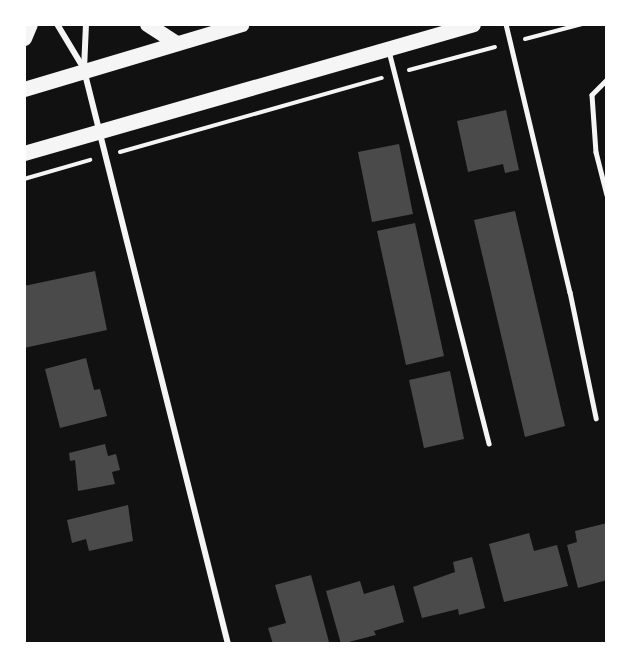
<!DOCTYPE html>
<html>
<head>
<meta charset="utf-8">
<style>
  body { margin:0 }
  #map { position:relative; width:631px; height:668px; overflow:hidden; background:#111; font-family:Commissioner,sans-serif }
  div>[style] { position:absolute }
  .building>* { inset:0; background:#4a4a4a }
  .path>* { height:4px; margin:-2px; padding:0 2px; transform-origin:2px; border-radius:2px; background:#f5f5f5 }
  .service>* { height:4.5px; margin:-2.25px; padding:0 2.25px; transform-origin:2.25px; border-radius:2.25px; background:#f5f5f5 }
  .minor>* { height:6px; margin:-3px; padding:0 3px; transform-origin:3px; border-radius:3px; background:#f5f5f5 }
  .primary>* { height:15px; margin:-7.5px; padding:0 7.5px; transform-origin:7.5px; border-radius:7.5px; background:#f5f5f5 }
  span { translate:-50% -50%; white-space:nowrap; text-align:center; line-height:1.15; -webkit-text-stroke:4.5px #fff; paint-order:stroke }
  .frame { position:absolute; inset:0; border:26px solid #fff; pointer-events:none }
</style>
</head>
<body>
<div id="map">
  <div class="building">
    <i style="clip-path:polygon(506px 110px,519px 170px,505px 173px,503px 164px,468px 172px,457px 121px)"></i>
    <i style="clip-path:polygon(399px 144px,413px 214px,372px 222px,358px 152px)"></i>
    <i style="clip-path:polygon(515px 211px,565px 426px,525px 437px,474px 220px)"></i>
    <i style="clip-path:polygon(415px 223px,444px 356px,406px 365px,377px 231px)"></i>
    <i style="clip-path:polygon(95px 271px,107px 330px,24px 348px,24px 286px)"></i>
    <i style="clip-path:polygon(86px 358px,94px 390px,100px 389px,107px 416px,60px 428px,45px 369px)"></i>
    <i style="clip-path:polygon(450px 371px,464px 439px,424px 448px,409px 380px)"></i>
    <i style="clip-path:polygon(105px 444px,108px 456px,116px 454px,120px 470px,112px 472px,115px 484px,78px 491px,75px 460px,70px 461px,69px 453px)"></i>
    <i style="clip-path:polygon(128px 505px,133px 541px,89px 551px,86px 539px,72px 543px,67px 520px)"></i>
    <i style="clip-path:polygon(607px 523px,607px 580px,578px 588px,567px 545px,577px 542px,575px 531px)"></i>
    <i style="clip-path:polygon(529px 533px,534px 551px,557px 545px,568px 586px,504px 602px,489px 544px)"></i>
    <i style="clip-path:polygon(472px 557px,485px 608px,459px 615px,458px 609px,422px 618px,413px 587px,455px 572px,453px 562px)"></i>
    <i style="clip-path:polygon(311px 575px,329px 642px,273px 644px,268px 628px,286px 623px,275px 585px)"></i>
    <i style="clip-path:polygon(360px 581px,364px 594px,394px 585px,404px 622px,374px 631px,376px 635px,341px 644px,326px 591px)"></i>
  </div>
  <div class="path">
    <i style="left:525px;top:39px;width:59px;rotate:-14.7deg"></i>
    <i style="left:409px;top:70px;width:89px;rotate:-15deg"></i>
    <i style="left:120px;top:152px;width:272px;rotate:-15.8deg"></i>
    <i style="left:24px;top:179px;width:69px;rotate:-16.1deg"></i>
  </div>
  <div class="service">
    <i style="left:506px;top:24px;width:276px;rotate:76.6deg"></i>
    <i style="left:570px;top:292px;width:129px;rotate:78.3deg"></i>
    <i style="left:389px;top:51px;width:405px;rotate:75.7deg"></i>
    <i style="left:607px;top:80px;width:21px;rotate:135deg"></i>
    <i style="left:592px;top:95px;width:57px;rotate:86deg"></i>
    <i style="left:596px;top:152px;width:44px;rotate:75.7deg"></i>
  </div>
  <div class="minor">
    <i style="left:57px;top:24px;width:52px;rotate:59deg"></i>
    <i style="left:86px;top:24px;width:46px;rotate:92.5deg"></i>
    <i style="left:84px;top:70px;width:592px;rotate:75.92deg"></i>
  </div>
  <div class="primary">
    <i style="left:147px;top:24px;width:35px;rotate:33deg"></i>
    <i style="left:24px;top:38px;width:15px;rotate:-67deg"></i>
    <i style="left:24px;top:89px;width:227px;rotate:-16.6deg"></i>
    <i style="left:24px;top:153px;width:467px;rotate:-16deg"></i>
  </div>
  <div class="frame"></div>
</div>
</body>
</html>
